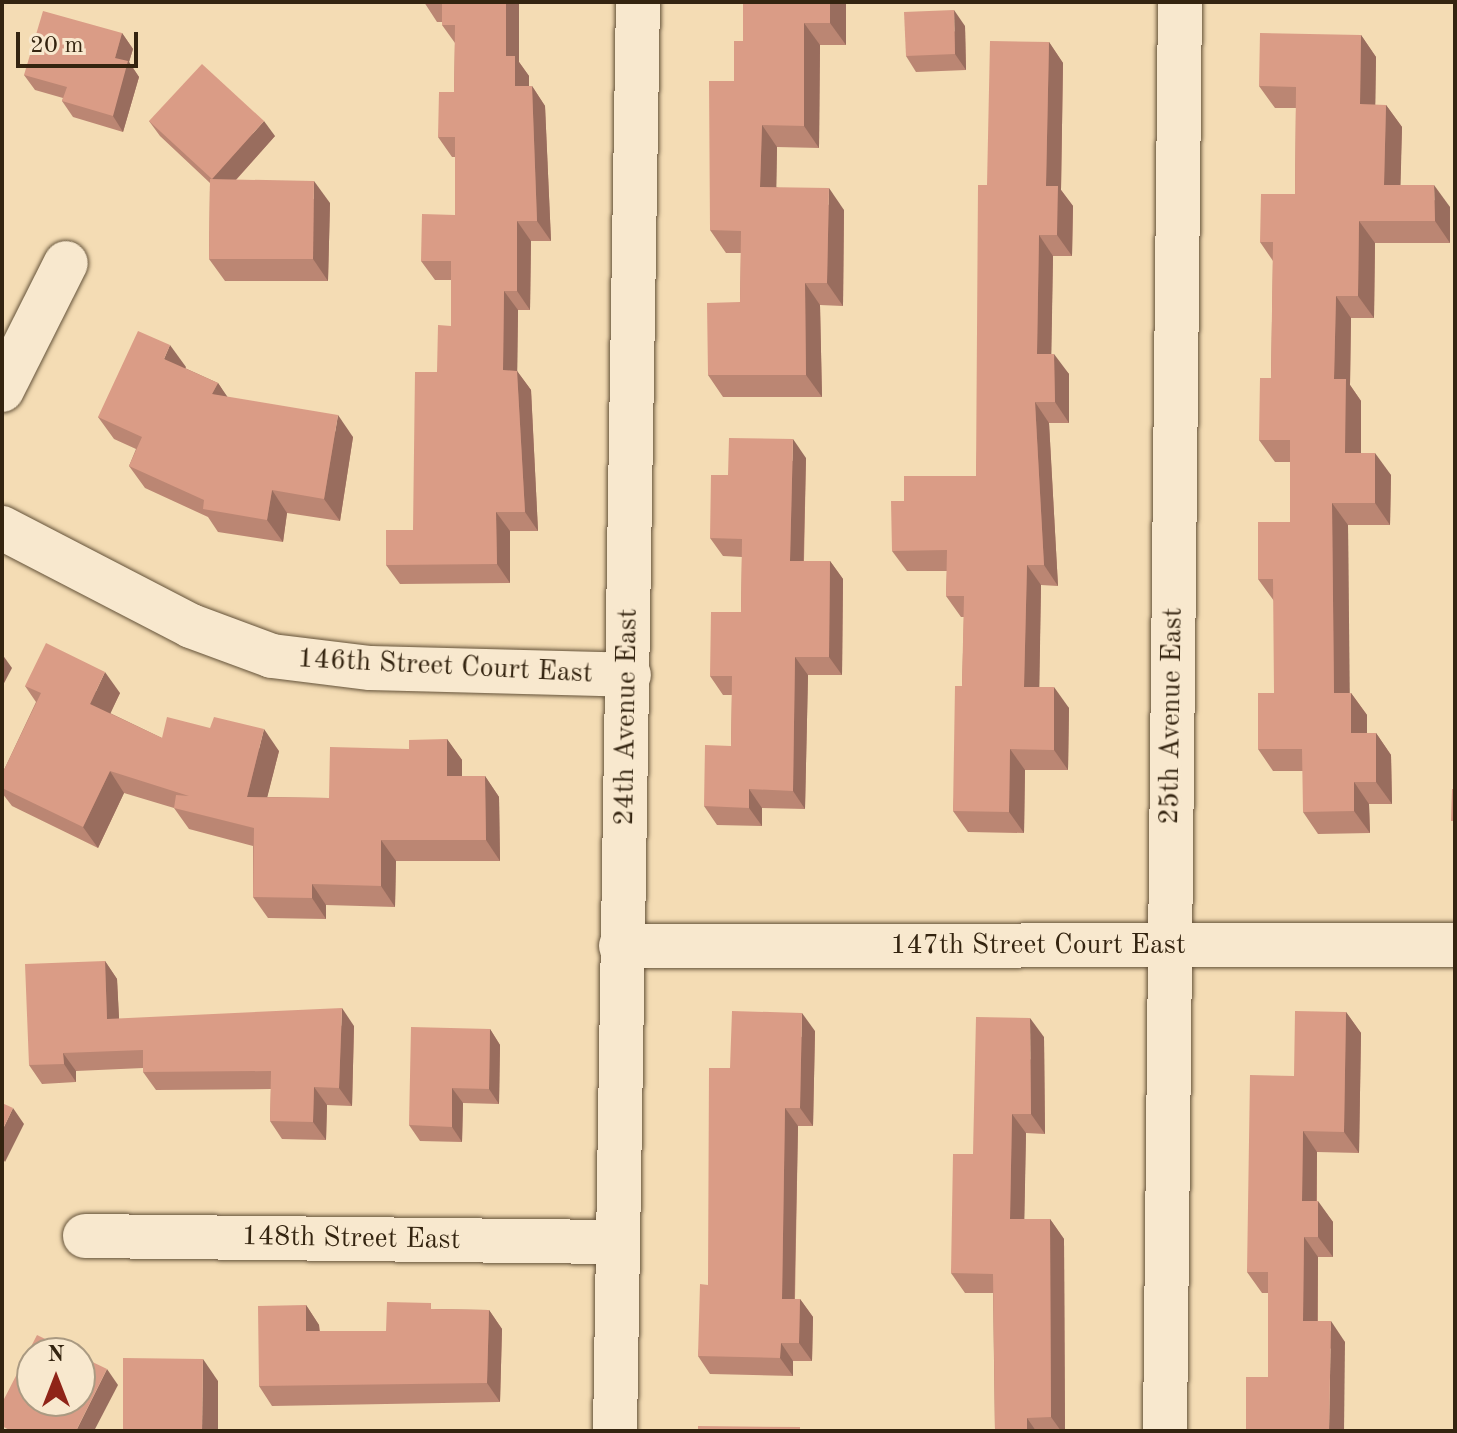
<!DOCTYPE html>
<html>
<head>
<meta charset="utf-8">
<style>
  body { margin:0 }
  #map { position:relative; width:1457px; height:1433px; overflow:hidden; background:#f4dcb4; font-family:"Old Standard TT",serif }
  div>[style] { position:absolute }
  .roads { filter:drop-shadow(0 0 2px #645239) drop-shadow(0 0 2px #645239) }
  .street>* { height:44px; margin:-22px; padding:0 22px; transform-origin:22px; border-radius:22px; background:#f8e8ce }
  .wall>* { inset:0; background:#bb8673 }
  .shaded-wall>* { inset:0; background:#996d5e }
  .building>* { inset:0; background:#da9c86 }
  span { translate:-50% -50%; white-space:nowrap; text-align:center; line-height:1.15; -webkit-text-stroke:6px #f8e8ce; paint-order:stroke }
  .street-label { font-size:28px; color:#342410 }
  .frame { position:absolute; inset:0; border:4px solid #342410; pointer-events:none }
  .north { position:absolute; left:16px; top:1337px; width:80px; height:80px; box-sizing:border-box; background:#f8e8ce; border:2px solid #aa9a82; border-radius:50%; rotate:0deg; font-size:22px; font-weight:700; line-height:32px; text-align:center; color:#342410 }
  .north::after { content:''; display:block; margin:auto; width:28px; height:36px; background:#8f2418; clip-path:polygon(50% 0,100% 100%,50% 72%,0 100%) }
  .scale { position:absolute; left:16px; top:32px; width:122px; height:36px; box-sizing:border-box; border:4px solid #342410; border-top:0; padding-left:10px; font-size:24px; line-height:28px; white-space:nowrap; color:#342410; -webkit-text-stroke:6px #f8e8ce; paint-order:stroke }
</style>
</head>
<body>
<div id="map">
  <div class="roads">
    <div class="street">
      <i style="left:2px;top:390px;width:142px;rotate:-63.3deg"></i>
      <i style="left:2px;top:528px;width:213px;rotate:27.4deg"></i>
      <i style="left:191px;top:626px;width:86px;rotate:20.3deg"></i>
      <i style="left:272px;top:656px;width:99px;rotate:7deg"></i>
      <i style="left:370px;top:668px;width:259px;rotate:1.5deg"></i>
      <i style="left:621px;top:946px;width:834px;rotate:-0.07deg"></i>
      <i style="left:85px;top:1236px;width:532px;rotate:0.65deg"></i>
      <i style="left:615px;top:1431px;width:1429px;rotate:-89.08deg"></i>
      <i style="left:1165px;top:1431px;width:1429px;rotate:-89.4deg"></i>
    </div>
  </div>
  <div class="wall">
    <i style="clip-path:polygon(424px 2px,546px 2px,546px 4px,519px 4px,519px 62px,529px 76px,529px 86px,532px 86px,545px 106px,551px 241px,531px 241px,530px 310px,518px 310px,517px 371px,531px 390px,538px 531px,510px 531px,510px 583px,400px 584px,386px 565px,413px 530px,437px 372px,451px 326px,451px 280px,435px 280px,421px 261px,455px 215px,455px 157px,452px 157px,438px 137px,454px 92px,455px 43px,442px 25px,442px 22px,437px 22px)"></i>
    <i style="clip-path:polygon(743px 2px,846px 2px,846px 45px,820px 45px,819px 148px,777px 147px,776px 187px,844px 210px,843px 306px,820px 305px,822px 397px,723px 397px,708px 375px,740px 302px,741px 253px,726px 253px,710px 230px,734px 81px,743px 41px)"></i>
    <i style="clip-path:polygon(965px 26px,966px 70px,916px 72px,906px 56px)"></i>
    <i style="clip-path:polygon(122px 33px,133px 49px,129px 62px,139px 77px,123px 132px,73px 117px,62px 101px,63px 98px,35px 90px,24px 75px)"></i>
    <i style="clip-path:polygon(1361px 35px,1376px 57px,1375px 105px,1386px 105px,1402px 127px,1400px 185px,1450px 207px,1450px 243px,1375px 243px,1374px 318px,1351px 318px,1350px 385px,1361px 401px,1361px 453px,1391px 475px,1390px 525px,1348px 525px,1349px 693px,1351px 693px,1367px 715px,1367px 733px,1376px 733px,1391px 755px,1392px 804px,1369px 804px,1370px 833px,1318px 834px,1303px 812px,1303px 771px,1273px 771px,1258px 749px,1274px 693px,1274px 601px,1258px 579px,1290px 522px,1290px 462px,1275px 462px,1259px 440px,1271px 378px,1273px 261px,1260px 242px,1295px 194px,1296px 108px,1275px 108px,1259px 86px)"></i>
    <i style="clip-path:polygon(1049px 42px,1063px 63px,1061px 190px,1073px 206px,1072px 256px,1053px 256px,1051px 354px,1069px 374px,1069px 423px,1049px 423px,1058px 586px,1041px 585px,1039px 687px,1069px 708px,1068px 770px,1025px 770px,1024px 833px,968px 832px,953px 811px,962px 686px,964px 617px,961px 617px,946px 596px,947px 571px,907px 571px,892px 551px,904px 501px,976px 476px,987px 185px)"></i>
    <i style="clip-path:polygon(149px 121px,275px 136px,236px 180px,330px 203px,328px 281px,225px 281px,209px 259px,210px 183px,160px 136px)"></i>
    <i style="clip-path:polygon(186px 367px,185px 368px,218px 383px,227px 397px,353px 437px,340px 521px,287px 513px,283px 542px,218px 532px,208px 517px,145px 488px,129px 466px,136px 449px,114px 439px,98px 417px)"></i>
    <i style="clip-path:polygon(806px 458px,804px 561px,830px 561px,843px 579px,842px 675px,808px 675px,805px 809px,762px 808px,762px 826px,717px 825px,704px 806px,731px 746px,732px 695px,723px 695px,710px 676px,741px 612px,742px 557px,723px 556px,710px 538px,728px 475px)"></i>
    <i style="clip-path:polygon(25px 686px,120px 693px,110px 713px,162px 738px,279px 751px,267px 797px,329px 798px,409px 749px,447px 739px,462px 760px,462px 776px,485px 776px,499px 797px,500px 861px,396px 861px,395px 907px,326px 905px,326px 919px,268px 918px,253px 897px,253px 846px,189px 829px,174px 808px,124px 793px,98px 848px,12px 806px,2px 793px,2px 774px,36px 702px)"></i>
    <i style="clip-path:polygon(105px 961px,117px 979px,119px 1019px,354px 1026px,352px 1106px,327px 1105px,326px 1140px,282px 1139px,270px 1121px,271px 1089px,156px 1090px,143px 1072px,143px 1068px,76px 1071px,76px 1082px,42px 1084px,29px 1065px)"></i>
    <i style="clip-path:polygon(1346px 1012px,1361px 1033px,1359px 1153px,1317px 1152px,1317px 1201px,1333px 1222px,1333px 1257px,1318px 1257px,1318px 1321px,1345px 1342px,1268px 1377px,1268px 1293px,1262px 1293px,1247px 1272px,1294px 1076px)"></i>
    <i style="clip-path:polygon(490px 1029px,500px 1045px,499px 1104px,463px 1103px,462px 1142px,420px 1141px,409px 1125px)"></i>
    <i style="clip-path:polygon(815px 1031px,813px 1126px,798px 1126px,795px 1299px,800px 1299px,813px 1317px,812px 1361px,793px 1361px,793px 1376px,710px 1374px,698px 1356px,708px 1285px,730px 1068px)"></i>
    <i style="clip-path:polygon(1044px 1037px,1045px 1134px,1026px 1133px,1024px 1219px,1050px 1219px,1064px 1239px,1065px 1431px,995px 1431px,993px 1293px,965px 1293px,951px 1273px,973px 1154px)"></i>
    <i style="clip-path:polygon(306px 1305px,319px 1325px,320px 1331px,386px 1331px,435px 1309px,489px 1310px,502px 1329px,500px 1402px,272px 1406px,259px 1386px)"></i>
  </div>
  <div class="shaded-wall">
    <i style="clip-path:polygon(506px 2px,518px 2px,519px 4px,519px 62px,529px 76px,529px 106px,515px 86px,506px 56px)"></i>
    <i style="clip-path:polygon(830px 2px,846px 2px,846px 45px,830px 23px)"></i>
    <i style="clip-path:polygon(954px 10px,965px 26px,966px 70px,955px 54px)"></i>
    <i style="clip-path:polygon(804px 23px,820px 45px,819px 148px,804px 126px)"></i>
    <i style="clip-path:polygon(122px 33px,133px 49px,129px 62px,139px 77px,123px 132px,113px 116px,115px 58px)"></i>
    <i style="clip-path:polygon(1361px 35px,1376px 57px,1375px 126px,1360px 104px)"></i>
    <i style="clip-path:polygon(1049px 42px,1063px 63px,1061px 190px,1073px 206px,1072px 256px,1057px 235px,1046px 186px)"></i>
    <i style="clip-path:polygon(532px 86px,545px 106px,551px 241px,537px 221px)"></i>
    <i style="clip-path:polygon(1386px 105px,1402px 127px,1400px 207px,1384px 185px)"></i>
    <i style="clip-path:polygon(264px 121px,275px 136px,223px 194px,212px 179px)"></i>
    <i style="clip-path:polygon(762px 125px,777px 147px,776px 209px,760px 187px)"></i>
    <i style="clip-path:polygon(314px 181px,330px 203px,328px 281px,313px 259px)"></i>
    <i style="clip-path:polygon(1434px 185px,1450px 207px,1450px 243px,1435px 221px)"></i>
    <i style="clip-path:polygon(829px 188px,844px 210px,843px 306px,827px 283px)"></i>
    <i style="clip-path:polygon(517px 221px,531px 241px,530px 310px,517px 291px)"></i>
    <i style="clip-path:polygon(1359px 221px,1375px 243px,1374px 318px,1358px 296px)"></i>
    <i style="clip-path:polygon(1039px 235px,1053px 256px,1051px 374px,1037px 354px)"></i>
    <i style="clip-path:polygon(805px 283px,820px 305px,822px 397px,806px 375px)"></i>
    <i style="clip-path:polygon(504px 291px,518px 310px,517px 390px,503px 370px)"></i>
    <i style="clip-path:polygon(1336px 296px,1351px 318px,1350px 385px,1361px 401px,1361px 475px,1345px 453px,1334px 379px)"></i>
    <i style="clip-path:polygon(170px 345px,186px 367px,179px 381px,164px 359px)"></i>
    <i style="clip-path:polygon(1054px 354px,1069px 374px,1069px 423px,1055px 402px)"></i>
    <i style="clip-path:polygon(517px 371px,531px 390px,538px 531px,525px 512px)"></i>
    <i style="clip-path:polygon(218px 383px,233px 405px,212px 394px)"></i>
    <i style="clip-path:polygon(1035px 402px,1049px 423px,1058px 586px,1044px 565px)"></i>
    <i style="clip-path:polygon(338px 415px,353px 437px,340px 521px,324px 499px)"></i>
    <i style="clip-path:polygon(793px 439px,806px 458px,803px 579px,790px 561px)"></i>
    <i style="clip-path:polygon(1375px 453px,1391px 475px,1390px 525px,1375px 503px)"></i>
    <i style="clip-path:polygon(272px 490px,287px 513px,283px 542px,267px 520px)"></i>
    <i style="clip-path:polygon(1332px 503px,1348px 525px,1350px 715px,1334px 693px)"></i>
    <i style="clip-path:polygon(496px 512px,510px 531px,510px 583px,497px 564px)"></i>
    <i style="clip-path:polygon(830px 561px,843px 579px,842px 675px,829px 657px)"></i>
    <i style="clip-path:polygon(1027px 565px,1041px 585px,1039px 708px,1024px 687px)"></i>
    <i style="clip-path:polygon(2px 654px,12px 668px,2px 687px)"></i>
    <i style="clip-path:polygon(795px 657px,808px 675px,805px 809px,793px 791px)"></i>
    <i style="clip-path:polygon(105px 672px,120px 693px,105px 725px,90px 704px)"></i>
    <i style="clip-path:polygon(1054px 687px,1069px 708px,1068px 770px,1054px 750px)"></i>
    <i style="clip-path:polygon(1351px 693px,1367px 715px,1367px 755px,1351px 733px)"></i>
    <i style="clip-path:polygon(264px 729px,279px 751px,262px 818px,247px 797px)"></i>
    <i style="clip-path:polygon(1376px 733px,1391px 755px,1392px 804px,1376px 782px)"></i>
    <i style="clip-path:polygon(447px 739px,462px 760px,462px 797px,447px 776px)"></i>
    <i style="clip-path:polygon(1010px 749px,1025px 770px,1024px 833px,1009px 812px)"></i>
    <i style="clip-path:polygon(110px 771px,124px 793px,98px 848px,83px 827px)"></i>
    <i style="clip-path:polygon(485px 776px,499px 797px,500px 861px,486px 840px)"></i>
    <i style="clip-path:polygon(1354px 782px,1369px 804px,1370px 833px,1354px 811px)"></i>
    <i style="clip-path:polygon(749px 789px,762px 808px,762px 826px,749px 808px)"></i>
    <i style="clip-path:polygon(381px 840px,396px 861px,395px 907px,381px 886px)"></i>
    <i style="clip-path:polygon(312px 884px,326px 905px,326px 919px,312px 898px)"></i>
    <i style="clip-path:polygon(105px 961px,117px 979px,120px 1037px,107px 1019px)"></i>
    <i style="clip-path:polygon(342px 1008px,354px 1026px,352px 1106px,339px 1088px)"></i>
    <i style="clip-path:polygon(1346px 1012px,1361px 1033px,1359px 1153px,1344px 1132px)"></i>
    <i style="clip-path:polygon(802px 1013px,815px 1031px,813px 1126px,800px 1108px)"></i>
    <i style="clip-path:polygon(1030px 1018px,1044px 1037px,1045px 1134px,1031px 1114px)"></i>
    <i style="clip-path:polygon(490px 1029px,500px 1045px,499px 1104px,489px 1089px)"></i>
    <i style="clip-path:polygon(63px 1053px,76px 1071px,76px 1082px,64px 1064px)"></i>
    <i style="clip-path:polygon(314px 1087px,327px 1105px,326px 1140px,313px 1122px)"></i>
    <i style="clip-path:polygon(452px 1088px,463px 1103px,462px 1142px,452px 1127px)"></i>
    <i style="clip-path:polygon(13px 1108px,24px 1124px,5px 1162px,2px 1157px,2px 1131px)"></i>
    <i style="clip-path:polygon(785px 1108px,798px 1126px,794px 1317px,782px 1299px)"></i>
    <i style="clip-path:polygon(1012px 1114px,1026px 1133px,1024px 1238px,1010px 1219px)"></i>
    <i style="clip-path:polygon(1303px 1131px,1317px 1152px,1316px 1222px,1302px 1201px)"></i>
    <i style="clip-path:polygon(1318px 1201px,1333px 1222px,1333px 1257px,1318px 1237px)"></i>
    <i style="clip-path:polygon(1050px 1219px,1064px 1239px,1065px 1431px,1061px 1431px,1051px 1417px)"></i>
    <i style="clip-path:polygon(1304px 1237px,1318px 1257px,1317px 1342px,1303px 1321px)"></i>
    <i style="clip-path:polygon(800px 1299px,813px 1317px,812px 1361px,799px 1343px)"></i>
    <i style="clip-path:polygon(306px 1305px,319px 1325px,320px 1351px,306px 1331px)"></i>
    <i style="clip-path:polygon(489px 1310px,502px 1329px,500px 1402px,487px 1383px)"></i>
    <i style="clip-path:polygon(1331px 1321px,1345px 1342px,1344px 1431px,1329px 1431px)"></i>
    <i style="clip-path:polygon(781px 1343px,793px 1361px,793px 1376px,780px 1358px)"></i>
    <i style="clip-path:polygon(203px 1359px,218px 1381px,218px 1431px,202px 1431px)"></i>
    <i style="clip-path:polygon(107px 1369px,118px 1385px,94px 1431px,76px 1431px)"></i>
    <i style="clip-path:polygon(1027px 1418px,1036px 1431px,1027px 1431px)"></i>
  </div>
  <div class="building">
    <i style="clip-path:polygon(424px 2px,506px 2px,506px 56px,515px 56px,515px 86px,532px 86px,537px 221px,517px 221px,517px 291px,504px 291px,503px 370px,517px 371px,525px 512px,496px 512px,497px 564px,386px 565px,386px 530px,413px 530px,415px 372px,437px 372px,438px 325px,451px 326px,451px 261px,421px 261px,422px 214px,455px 215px,455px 137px,438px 137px,439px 92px,454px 92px,455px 25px,442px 25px,442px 3px)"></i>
    <i style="clip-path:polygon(743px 2px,830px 2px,830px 23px,804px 23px,804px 126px,762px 125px,760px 187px,829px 188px,827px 283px,805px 283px,806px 375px,708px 375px,707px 303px,740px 302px,741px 231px,710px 230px,709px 81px,734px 81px,734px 41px,743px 41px)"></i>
    <i style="clip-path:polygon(954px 10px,955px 54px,906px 56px,904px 12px)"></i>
    <i style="clip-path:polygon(43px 11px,122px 33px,115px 58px,128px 61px,113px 116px,62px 101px,67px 87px,24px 75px)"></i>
    <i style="clip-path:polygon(1260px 33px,1361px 35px,1360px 104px,1386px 105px,1384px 185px,1434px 185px,1435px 221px,1359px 221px,1358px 296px,1336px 296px,1334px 379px,1346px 379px,1345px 453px,1375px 453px,1375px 503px,1332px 503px,1334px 693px,1351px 693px,1351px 733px,1376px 733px,1376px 782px,1354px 782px,1354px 811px,1303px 812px,1302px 749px,1258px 749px,1258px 693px,1274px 693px,1273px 579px,1258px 579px,1258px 522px,1290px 522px,1290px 440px,1259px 440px,1260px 378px,1271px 378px,1273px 242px,1260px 242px,1261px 194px,1295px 194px,1296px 87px,1259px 86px)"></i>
    <i style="clip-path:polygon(990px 41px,1049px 42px,1046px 186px,1058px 186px,1057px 235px,1039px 235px,1037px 354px,1054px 354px,1055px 402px,1035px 402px,1044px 565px,1027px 565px,1024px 687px,1054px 687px,1054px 750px,1010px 749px,1009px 812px,953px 811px,955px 686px,962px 686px,964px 596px,946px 596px,947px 550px,892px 551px,891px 501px,904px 501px,904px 476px,976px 476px,978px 185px,987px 185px)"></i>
    <i style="clip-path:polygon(202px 64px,264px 121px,212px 179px,149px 121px)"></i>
    <i style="clip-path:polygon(210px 179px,314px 181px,313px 259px,209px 259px)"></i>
    <i style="clip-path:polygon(138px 331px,170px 345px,164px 359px,218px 383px,212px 394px,338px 415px,324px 499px,272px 490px,267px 520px,203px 509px,204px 500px,129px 466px,142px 437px,98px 417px)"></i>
    <i style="clip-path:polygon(729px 438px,793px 439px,790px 561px,830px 561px,829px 657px,795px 657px,793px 791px,749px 789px,749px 808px,704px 806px,705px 745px,731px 746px,732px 676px,710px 676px,711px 612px,741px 612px,742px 539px,710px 538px,711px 475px,728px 475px)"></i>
    <i style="clip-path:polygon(46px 643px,105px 672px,90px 704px,162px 738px,167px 717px,210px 728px,214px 717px,264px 729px,247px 797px,329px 798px,330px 747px,409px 749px,409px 740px,447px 739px,447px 776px,485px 776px,486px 840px,381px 840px,381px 886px,312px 884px,312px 898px,253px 897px,254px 828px,174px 808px,176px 795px,189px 796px,110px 771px,83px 827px,2px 788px,2px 774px,41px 693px,25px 686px)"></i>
    <i style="clip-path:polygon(1452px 789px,1455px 789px,1455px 821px,1451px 821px)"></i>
    <i style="clip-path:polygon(105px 961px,107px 1019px,342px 1008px,339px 1088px,314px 1087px,313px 1122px,270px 1121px,271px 1071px,143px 1072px,143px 1050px,63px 1053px,64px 1064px,29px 1065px,25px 964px)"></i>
    <i style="clip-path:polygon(732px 1011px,802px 1013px,800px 1108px,785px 1108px,782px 1299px,800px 1299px,799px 1343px,781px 1343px,780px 1358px,698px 1356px,700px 1284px,708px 1285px,709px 1068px,730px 1068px)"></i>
    <i style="clip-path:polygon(1295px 1011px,1346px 1012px,1344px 1132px,1303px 1131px,1302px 1201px,1318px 1201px,1318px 1237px,1304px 1237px,1303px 1321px,1331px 1321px,1329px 1431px,1246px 1431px,1246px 1377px,1268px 1377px,1268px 1272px,1247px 1272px,1250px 1075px,1294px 1076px)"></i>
    <i style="clip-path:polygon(976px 1017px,1030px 1018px,1031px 1114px,1012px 1114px,1010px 1219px,1050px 1219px,1051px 1417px,1027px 1418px,1027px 1431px,995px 1431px,993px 1274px,951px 1273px,953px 1154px,973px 1154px)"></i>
    <i style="clip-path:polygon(411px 1027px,490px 1029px,489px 1089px,452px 1088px,452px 1127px,409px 1125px)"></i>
    <i style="clip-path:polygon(2px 1103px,13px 1108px,2px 1131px)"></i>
    <i style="clip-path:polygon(387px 1302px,431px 1303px,431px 1309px,489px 1310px,487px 1383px,259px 1386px,258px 1306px,306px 1305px,306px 1331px,386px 1331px)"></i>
    <i style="clip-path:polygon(37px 1335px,74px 1353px,32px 1353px,32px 1401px,80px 1401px,80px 1356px,107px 1369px,76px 1431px,11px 1431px,2px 1426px,2px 1403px)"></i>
    <i style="clip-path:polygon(123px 1358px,203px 1359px,202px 1431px,123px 1431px)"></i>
    <i style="clip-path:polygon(698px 1426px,800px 1427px,800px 1431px,698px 1431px)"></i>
  </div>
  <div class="street-label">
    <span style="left:445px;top:667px;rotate:3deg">146th Street Court East</span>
    <span style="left:1172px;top:716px;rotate:-89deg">25th Avenue East</span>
    <span style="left:627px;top:717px;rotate:-89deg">24th Avenue East</span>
    <span style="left:1038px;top:946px">147th Street Court East</span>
    <span style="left:351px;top:1239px;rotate:1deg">148th Street East</span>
  </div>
  <div class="frame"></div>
  <div class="north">N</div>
  <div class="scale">20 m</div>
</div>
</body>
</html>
